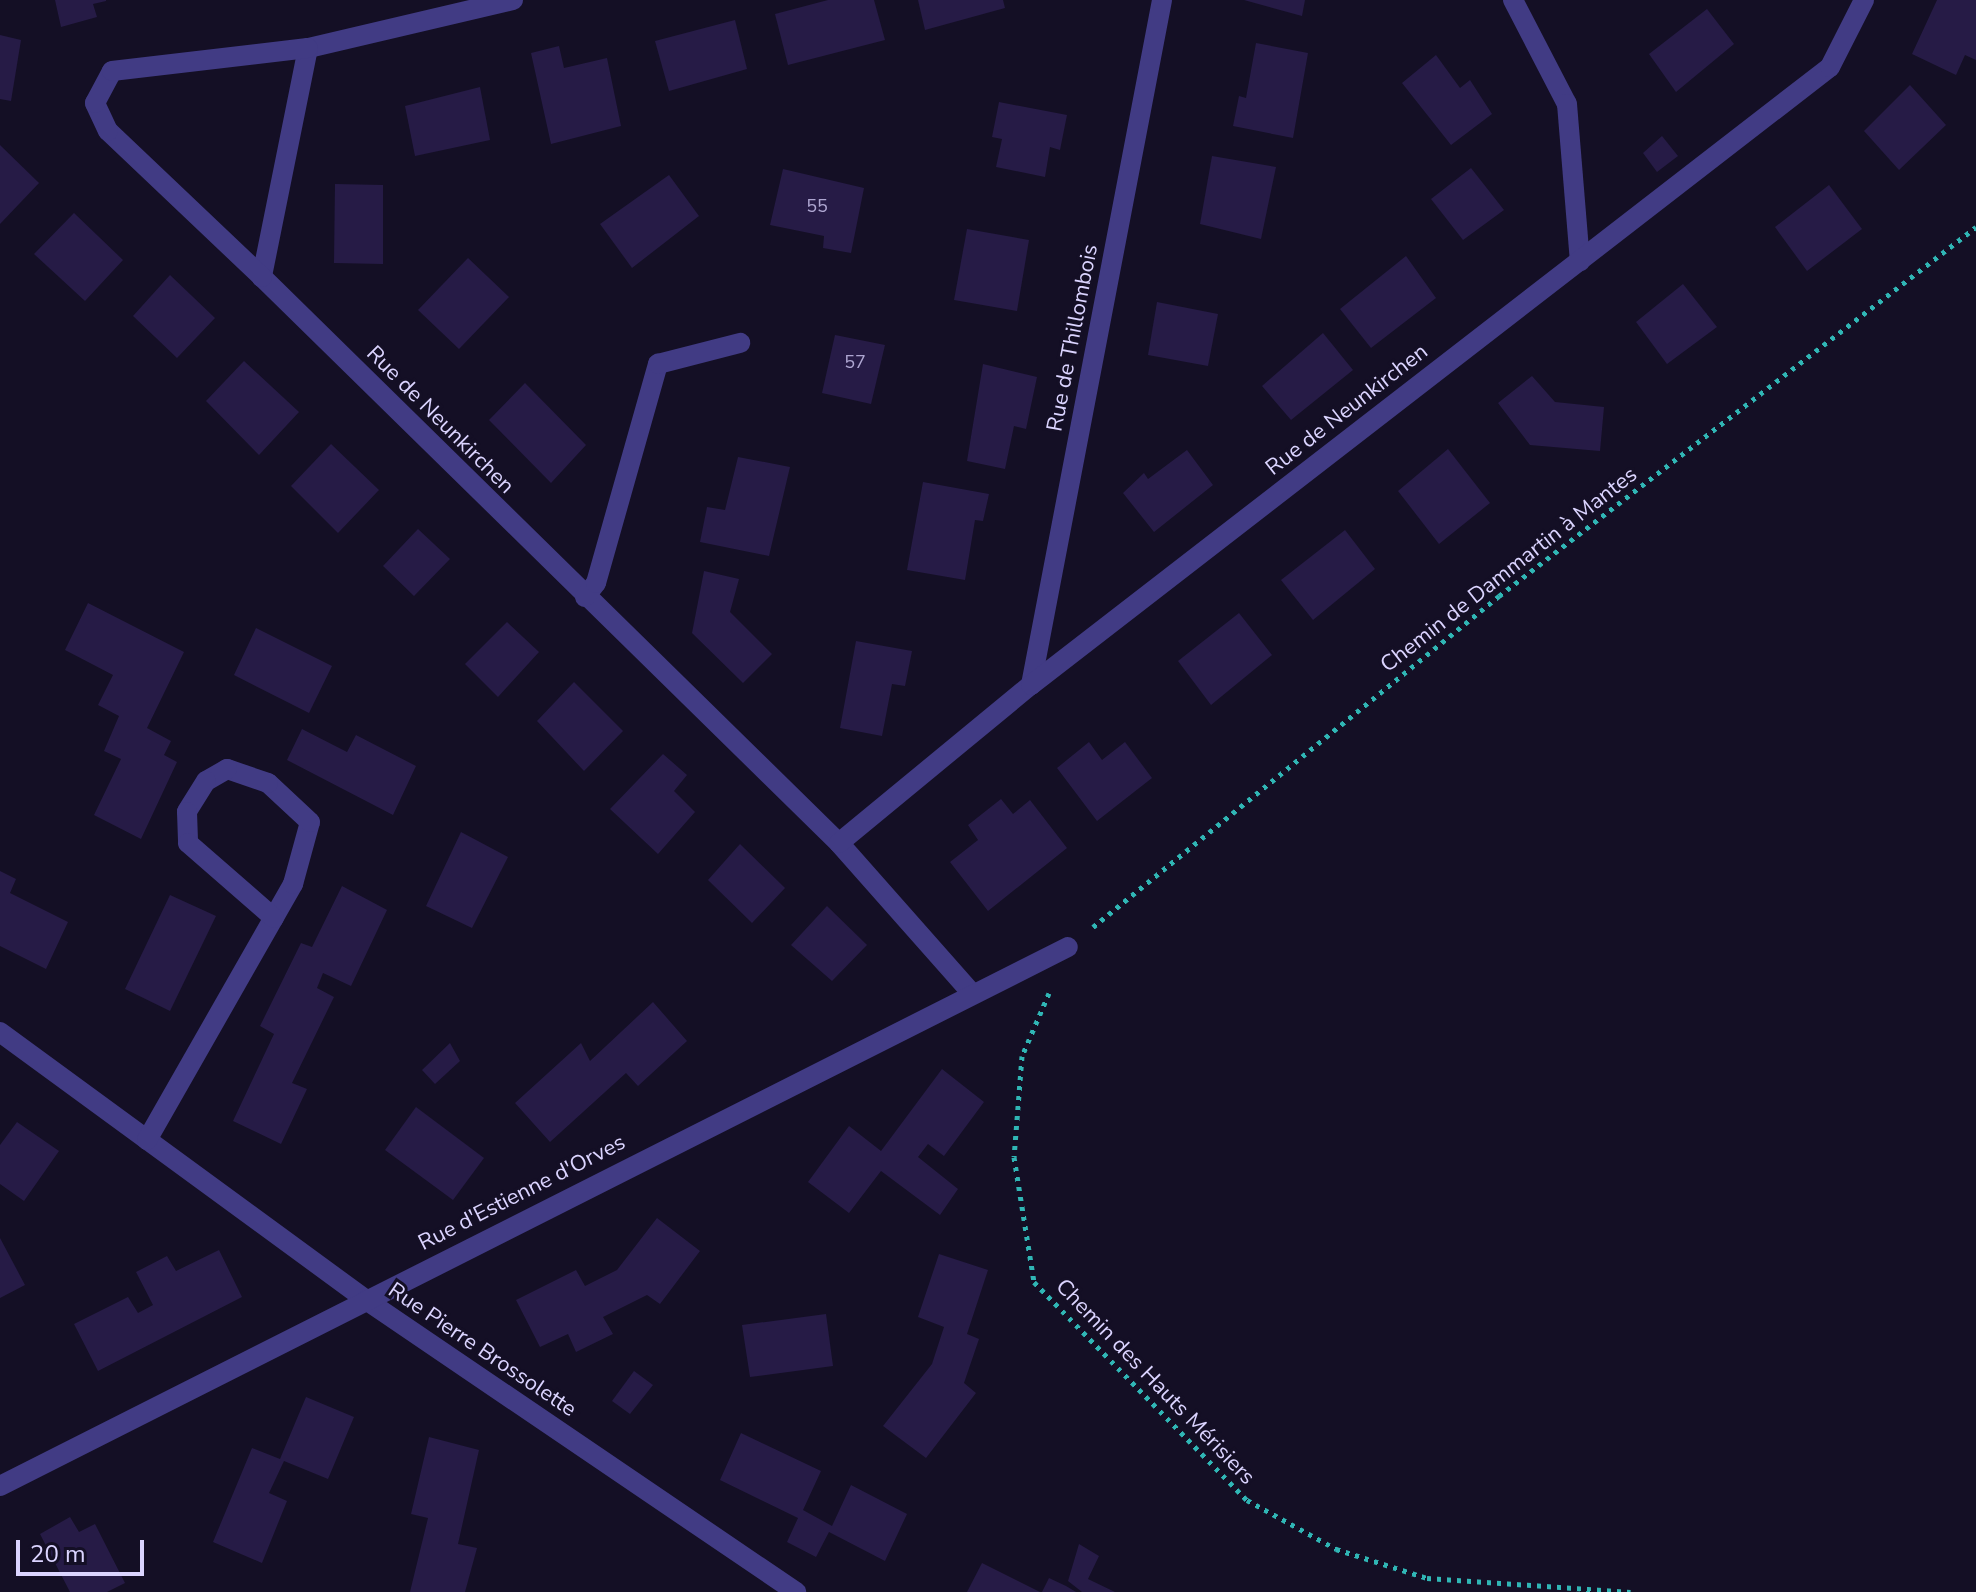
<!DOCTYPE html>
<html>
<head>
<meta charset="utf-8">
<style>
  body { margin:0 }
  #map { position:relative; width:1976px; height:1592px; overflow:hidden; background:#140f25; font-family:"Nunito Sans",sans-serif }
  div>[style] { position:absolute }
  .building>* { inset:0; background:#261b46 }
  .path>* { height:5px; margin-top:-2.5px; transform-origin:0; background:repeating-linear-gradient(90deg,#30b6b5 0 4px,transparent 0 10px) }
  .minor>* { height:20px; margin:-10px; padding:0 10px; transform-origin:10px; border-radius:10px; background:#413b84 }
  span { translate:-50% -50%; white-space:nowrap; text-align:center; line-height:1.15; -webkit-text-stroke:6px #140f25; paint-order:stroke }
  .number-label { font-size:18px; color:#aea6d1 }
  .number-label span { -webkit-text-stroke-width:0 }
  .street-label { font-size:22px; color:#dbd4ff }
  .scale { position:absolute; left:16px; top:1540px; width:128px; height:36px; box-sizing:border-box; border:4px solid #dbd4ff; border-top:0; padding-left:10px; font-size:24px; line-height:28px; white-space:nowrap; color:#dbd4ff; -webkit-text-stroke:6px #140f25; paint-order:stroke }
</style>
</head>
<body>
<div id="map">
  <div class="building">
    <i style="clip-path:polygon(55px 0,106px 0,106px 1px,93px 4px,97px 17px,61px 27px)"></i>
    <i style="clip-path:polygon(828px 0,874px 0,885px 40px,788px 65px,775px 14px)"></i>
    <i style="clip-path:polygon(918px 0,1003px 0,1005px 8px,925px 30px)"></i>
    <i style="clip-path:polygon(1244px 0,1305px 0,1302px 16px)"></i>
    <i style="clip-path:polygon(1937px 0,1976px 0,1976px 60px,1965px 55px,1956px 75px,1912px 54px)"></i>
    <i style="clip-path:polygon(1707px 9px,1734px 44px,1676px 92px,1649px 54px)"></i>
    <i style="clip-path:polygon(735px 20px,747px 69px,669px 91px,655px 41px)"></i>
    <i style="clip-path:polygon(0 35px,21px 40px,11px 101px,0 99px)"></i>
    <i style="clip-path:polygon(1256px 43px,1308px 53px,1293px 138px,1233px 126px,1239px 96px,1246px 98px)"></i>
    <i style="clip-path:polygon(559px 46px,564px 68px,607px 58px,621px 126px,551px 144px,531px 53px)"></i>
    <i style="clip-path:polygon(1436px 55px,1460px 88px,1470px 80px,1492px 114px,1451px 145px,1402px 83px)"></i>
    <i style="clip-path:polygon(1910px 85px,1946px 125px,1899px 170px,1864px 131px)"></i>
    <i style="clip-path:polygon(480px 87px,490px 140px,415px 156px,405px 106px)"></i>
    <i style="clip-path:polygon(999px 102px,1067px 115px,1060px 150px,1050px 147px,1045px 177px,996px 167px,1002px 139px,992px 137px)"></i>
    <i style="clip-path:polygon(1662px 136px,1678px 156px,1657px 172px,1643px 153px)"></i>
    <i style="clip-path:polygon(0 145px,39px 183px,0 224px)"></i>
    <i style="clip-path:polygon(1212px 156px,1276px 167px,1261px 239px,1200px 224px)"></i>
    <i style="clip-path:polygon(1471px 168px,1504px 210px,1463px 240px,1431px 199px)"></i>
    <i style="clip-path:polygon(783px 169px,864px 188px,851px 253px,823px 248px,824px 236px,770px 225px)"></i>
    <i style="clip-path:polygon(669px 175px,699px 216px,632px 268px,600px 224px)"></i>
    <i style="clip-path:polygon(335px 184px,383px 185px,383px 264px,334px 263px)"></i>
    <i style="clip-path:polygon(1829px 185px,1862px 229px,1807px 271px,1775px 227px)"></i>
    <i style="clip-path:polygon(74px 213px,123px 260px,85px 301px,34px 254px)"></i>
    <i style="clip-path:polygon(967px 229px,1029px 240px,1017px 311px,954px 300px)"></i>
    <i style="clip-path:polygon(1406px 256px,1436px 298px,1371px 348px,1340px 309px)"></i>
    <i style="clip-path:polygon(468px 258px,509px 297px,459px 349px,418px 310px)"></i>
    <i style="clip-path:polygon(170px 275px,215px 318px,177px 358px,133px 316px)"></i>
    <i style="clip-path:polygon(1683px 284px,1717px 327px,1667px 364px,1636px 322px)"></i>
    <i style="clip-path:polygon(1157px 302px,1218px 314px,1208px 366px,1148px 355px)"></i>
    <i style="clip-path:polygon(1323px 333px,1353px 370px,1291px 420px,1262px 386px)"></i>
    <i style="clip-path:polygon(835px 335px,885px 345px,871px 404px,822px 393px)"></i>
    <i style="clip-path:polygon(244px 361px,299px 412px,259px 455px,206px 401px)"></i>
    <i style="clip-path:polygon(983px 364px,1037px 377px,1026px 429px,1014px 426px,1005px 469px,967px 461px)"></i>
    <i style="clip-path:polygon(1532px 376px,1555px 402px,1604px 407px,1600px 451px,1530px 445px,1498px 403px)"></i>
    <i style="clip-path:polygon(525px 383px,586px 445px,551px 483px,489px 420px)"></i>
    <i style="clip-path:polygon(331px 444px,379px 490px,338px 533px,291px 486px)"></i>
    <i style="clip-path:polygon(1448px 449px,1490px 503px,1439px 544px,1398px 491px)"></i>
    <i style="clip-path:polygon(1187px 450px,1213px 485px,1154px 532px,1123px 493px,1144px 473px,1148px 479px)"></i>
    <i style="clip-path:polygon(738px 457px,790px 467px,769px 556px,700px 542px,707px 507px,725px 510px)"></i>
    <i style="clip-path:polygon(923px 482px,989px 494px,983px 521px,975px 520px,965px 580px,907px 570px)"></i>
    <i style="clip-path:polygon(418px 529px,450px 559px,414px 596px,383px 566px)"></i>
    <i style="clip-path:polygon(1345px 530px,1375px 569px,1313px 620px,1281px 580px)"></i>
    <i style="clip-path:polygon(704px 571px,739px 579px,730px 612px,772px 654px,743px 683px,692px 633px)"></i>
    <i style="clip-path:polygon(88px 603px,184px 652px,147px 728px,171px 741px,164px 755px,177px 762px,141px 839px,94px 815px,121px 759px,104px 751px,119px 716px,98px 705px,113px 675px,65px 650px)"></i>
    <i style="clip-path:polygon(1239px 613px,1272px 655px,1211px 705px,1178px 661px)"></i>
    <i style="clip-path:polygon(507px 622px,539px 652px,498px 697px,465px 664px)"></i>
    <i style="clip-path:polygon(256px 628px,332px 666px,309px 713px,234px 675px)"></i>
    <i style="clip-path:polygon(856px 641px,912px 651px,905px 686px,892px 684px,882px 736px,840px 728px)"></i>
    <i style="clip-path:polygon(574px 682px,623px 731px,584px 771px,537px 721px)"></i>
    <i style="clip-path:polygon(302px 729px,347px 752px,356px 735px,416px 766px,393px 815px,287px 760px)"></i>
    <i style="clip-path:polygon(1089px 742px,1102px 760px,1125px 742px,1152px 778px,1097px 821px,1057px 768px)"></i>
    <i style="clip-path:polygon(663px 754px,687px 775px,674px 791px,695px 812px,658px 854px,610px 809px)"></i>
    <i style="clip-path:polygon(1001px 799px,1013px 814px,1030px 800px,1067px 848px,988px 911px,950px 862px,978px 840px,968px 825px)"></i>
    <i style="clip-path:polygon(461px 832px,508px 857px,472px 928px,426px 906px)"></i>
    <i style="clip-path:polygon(740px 844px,785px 888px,752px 923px,708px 880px)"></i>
    <i style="clip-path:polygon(0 871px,16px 879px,10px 893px,68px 922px,46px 969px,0 946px)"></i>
    <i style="clip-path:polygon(342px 886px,387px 910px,351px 986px,323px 973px,317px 988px,334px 997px,292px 1083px,307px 1089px,281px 1144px,233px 1121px,274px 1034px,260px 1026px,301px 943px,312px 947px)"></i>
    <i style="clip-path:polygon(170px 895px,216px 916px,170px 1011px,125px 989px)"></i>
    <i style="clip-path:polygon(827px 906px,867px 945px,832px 981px,791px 945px)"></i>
    <i style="clip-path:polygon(653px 1002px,687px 1041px,638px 1086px,626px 1073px,550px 1142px,515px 1103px,581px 1043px,590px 1061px)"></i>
    <i style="clip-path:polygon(450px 1043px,460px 1061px,435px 1084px,422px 1070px)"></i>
    <i style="clip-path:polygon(942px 1069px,984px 1102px,944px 1156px,928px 1144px,918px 1157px,958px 1189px,940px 1215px,881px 1171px,849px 1213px,808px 1182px,849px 1126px,881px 1151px)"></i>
    <i style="clip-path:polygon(416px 1107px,484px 1158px,453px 1200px,385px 1150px)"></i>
    <i style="clip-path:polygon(17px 1122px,59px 1151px,24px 1201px,0 1184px,0 1145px)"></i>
    <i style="clip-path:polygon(657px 1218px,700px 1251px,660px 1304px,647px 1295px,603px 1317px,613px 1334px,576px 1352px,568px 1334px,540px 1347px,516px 1300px,576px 1270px,585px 1286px,617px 1270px)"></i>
    <i style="clip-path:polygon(0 1238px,25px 1285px,0 1298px)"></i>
    <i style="clip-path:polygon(219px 1250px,242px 1297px,98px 1371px,74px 1324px,128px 1297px,138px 1313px,153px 1305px,136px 1272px,167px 1256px,176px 1271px)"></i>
    <i style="clip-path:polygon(939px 1254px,988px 1270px,967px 1334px,979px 1339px,964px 1383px,976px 1393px,926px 1458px,883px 1426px,932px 1364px,944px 1327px,918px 1317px)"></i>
    <i style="clip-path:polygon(826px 1314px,833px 1366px,750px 1377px,742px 1325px)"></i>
    <i style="clip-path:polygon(634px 1371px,653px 1385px,630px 1414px,612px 1401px)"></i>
    <i style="clip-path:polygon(306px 1397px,354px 1417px,328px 1479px,284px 1461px,269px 1493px,287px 1501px,262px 1563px,213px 1542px,252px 1448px,280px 1459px)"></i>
    <i style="clip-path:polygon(741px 1433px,821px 1471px,803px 1510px,832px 1526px,851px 1485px,907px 1514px,885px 1561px,829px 1532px,816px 1557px,787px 1542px,798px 1518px,720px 1480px)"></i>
    <i style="clip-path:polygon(429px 1437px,479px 1450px,458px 1544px,477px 1548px,465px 1592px,410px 1592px,428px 1518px,411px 1514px)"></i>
    <i style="clip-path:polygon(70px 1517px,79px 1532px,95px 1524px,125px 1583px,107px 1592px,70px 1592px,40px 1534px)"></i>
    <i style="clip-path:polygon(1079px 1544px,1099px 1556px,1088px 1579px,1115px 1592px,1082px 1592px,1068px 1581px)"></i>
    <i style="clip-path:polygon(982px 1563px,1040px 1592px,967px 1592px)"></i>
    <i style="clip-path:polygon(1049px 1578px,1066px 1586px,1076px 1592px,1042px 1592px)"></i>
  </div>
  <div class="path">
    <i style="left:1093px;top:927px;width:524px;rotate:-39.19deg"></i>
    <i style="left:1499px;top:596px;width:603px;rotate:-37.72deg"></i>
    <i style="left:1049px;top:993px;width:69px;rotate:113.2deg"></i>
    <i style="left:1022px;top:1056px;width:101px;rotate:94.5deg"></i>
    <i style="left:1014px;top:1157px;width:127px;rotate:80.9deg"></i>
    <i style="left:1034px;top:1282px;width:305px;rotate:45.7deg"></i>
    <i style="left:1247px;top:1500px;width:102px;rotate:28.8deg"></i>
    <i style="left:1336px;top:1549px;width:96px;rotate:17.7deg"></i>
    <i style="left:1427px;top:1578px;width:204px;rotate:3.9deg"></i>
  </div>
  <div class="minor">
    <i style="left:513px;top:0;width:211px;rotate:166.8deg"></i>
    <i style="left:308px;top:48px;width:234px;rotate:101.4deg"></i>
    <i style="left:262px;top:277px;width:808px;rotate:44.45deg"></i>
    <i style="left:839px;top:843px;width:199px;rotate:48.5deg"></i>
    <i style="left:1513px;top:0;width:117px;rotate:62.6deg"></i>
    <i style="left:1567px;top:104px;width:158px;rotate:85.3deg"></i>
    <i style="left:262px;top:277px;width:212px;rotate:-136.5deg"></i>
    <i style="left:108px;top:131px;width:31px;rotate:-115deg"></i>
    <i style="left:95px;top:103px;width:36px;rotate:-62deg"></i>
    <i style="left:112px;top:71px;width:197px;rotate:-6.7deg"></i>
    <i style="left:585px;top:597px;width:18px;rotate:-52deg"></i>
    <i style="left:596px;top:583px;width:228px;rotate:-74.2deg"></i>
    <i style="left:658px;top:364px;width:85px;rotate:-14.4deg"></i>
    <i style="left:1031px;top:685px;width:697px;rotate:-79.17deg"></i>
    <i style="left:839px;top:843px;width:249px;rotate:-39.5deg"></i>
    <i style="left:1031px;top:685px;width:1010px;rotate:-37.72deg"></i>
    <i style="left:1830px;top:67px;width:75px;rotate:-63.1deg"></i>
    <i style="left:0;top:1032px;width:454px;rotate:36.2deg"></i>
    <i style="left:366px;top:1300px;width:520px;rotate:34.18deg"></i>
    <i style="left:147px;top:1140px;width:295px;rotate:-60.3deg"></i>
    <i style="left:293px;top:884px;width:64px;rotate:-74.7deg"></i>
    <i style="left:310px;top:822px;width:57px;rotate:-137.1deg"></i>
    <i style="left:268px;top:783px;width:43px;rotate:-161.1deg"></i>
    <i style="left:227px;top:769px;width:24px;rotate:150deg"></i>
    <i style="left:206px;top:781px;width:36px;rotate:122deg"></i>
    <i style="left:187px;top:812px;width:31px;rotate:88deg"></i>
    <i style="left:188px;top:843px;width:114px;rotate:41.1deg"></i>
    <i style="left:0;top:1486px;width:1196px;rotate:-26.78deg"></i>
  </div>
  <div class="number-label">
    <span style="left:817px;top:206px">55</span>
    <span style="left:855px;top:362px">57</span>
  </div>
  <div class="street-label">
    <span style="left:1073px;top:338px;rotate:-79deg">Rue de Thillombois</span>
    <span style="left:1347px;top:410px;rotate:-38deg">Rue de Neunkirchen</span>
    <span style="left:440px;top:420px;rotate:45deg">Rue de Neunkirchen</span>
    <span style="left:1509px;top:570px;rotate:-38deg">Chemin de Dammartin à Mantes</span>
    <span style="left:522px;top:1193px;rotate:-27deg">Rue d'Estienne d'Orves</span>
    <span style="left:482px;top:1350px;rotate:34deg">Rue Pierre Brossolette</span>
    <span style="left:1155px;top:1382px;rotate:46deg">Chemin des Hauts Mérisiers</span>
  </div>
  <div class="scale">20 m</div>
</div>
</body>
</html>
